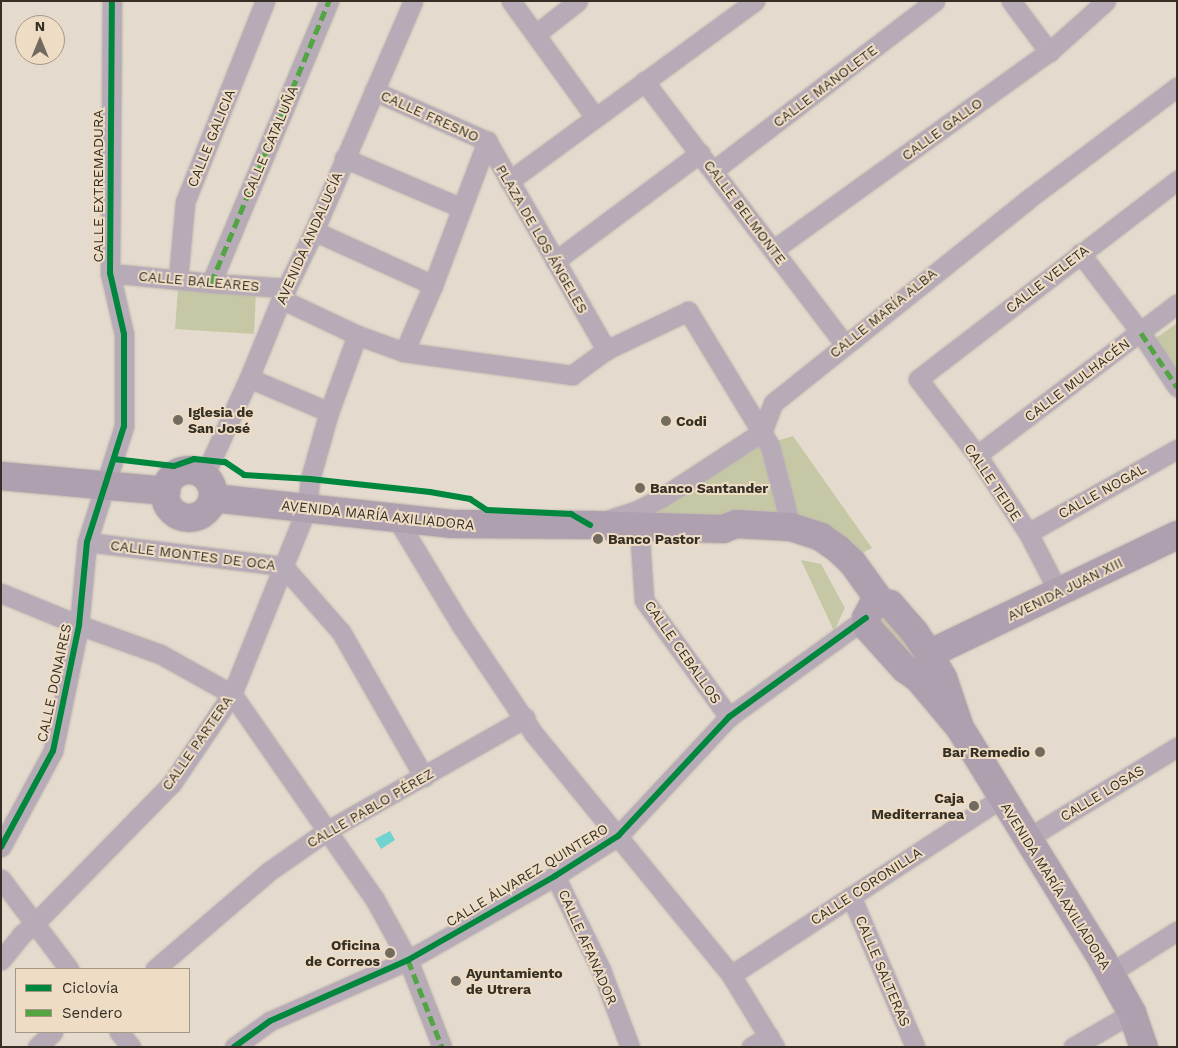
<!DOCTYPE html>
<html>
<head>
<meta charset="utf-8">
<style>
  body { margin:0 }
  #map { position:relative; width:1178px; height:1048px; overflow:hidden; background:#e4dbce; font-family:"Work Sans",sans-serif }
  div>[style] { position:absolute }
  .green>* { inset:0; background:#c6c8a5 }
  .water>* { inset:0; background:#70d3d0 }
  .roads { filter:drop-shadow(0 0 1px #bfb8ae) drop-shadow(0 0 1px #bfb8ae) }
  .street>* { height:19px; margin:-9.5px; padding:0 9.5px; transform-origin:9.5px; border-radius:9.5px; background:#b7abb8 }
  .secondary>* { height:28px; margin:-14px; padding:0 14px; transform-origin:14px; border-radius:14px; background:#aea0af }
  .secondary>.ring { margin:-14px; padding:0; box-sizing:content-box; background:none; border:28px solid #aea0af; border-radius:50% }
  .quiet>* { height:5px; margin-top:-2.5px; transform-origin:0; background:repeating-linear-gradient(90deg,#53a442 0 10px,transparent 0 15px) }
  .cycleway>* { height:6px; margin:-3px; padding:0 3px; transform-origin:3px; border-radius:3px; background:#00873e }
  .dots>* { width:14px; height:14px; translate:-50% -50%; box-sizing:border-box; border:2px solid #eeddc4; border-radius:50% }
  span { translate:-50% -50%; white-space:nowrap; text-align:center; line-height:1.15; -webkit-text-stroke:4px #eeddc4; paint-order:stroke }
  .street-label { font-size:14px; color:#352f25 }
  .poi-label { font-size:14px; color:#352f25; font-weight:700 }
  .left { translate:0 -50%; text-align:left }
  .right { translate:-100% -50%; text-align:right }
  .frame { position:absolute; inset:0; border:2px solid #352f25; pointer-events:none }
  .legend { position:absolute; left:15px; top:968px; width:175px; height:65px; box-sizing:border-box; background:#eeddc4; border:1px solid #a49784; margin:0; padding:6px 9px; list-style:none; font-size:15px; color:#352f25 }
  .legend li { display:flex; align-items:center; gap:10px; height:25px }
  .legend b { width:25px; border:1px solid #a49784 }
  .north { position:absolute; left:15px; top:15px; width:50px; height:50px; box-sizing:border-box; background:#eeddc4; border:1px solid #a49784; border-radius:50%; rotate:0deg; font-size:14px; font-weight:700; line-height:20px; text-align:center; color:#352f25 }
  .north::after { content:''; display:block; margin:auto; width:18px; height:22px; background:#726b60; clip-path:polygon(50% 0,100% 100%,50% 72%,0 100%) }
</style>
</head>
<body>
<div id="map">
  <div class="green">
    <i style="clip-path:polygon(178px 288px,256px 293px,254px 334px,175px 329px)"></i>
    <i style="clip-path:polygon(1177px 323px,1177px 388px,1146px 345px)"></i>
    <i style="clip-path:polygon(793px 436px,872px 548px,858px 555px,805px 524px,786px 498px,770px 443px)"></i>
    <i style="clip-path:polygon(761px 438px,783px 519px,625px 518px)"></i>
    <i style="clip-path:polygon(801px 560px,821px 564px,845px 608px,834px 631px)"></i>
    <i style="clip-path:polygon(882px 612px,924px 662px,915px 668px,874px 619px)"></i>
  </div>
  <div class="water">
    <i style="clip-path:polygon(390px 831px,395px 840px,381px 849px,375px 839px)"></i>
  </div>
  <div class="roads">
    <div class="street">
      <i style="left:511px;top:1px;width:143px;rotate:54.1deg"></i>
      <i style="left:1011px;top:1px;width:64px;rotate:53.3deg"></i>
      <i style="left:536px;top:34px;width:53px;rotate:-38.2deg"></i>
      <i style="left:644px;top:81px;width:330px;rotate:52.7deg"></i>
      <i style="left:374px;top:91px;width:124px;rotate:23.9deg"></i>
      <i style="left:487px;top:141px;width:241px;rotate:60.3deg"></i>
      <i style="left:344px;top:158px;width:128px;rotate:23deg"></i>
      <i style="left:714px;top:170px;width:278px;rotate:-37.4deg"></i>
      <i style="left:509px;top:181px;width:305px;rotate:-36.2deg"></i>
      <i style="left:314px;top:231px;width:131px;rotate:24.4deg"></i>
      <i style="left:773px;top:250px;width:340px;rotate:-35.7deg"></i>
      <i style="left:1049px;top:52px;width:76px;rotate:-41.8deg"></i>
      <i style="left:1080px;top:253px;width:101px;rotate:52.7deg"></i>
      <i style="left:1141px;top:333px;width:65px;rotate:56.3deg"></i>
      <i style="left:555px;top:261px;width:181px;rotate:-36.7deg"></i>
      <i style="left:110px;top:273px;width:101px;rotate:5.7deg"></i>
      <i style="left:211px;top:283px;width:76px;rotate:3.8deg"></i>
      <i style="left:178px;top:279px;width:77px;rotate:-84.8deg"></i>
      <i style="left:185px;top:202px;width:216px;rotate:-68.3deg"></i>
      <i style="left:211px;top:283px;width:306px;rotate:-67.3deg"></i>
      <i style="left:281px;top:299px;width:84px;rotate:25.3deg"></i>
      <i style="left:357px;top:335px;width:50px;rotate:19.9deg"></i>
      <i style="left:404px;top:352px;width:170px;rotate:7.8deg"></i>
      <i style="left:572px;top:375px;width:42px;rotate:-36.3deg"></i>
      <i style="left:606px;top:350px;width:91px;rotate:-25.4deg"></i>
      <i style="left:688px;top:311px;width:158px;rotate:58.7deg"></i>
      <i style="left:770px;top:446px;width:84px;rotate:75.5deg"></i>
      <i style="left:404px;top:352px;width:73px;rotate:-66.6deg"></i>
      <i style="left:433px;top:285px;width:154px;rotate:-69.4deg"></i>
      <i style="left:249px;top:378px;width:87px;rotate:23deg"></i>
      <i style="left:977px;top:455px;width:251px;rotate:-37.1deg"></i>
      <i style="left:200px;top:473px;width:16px;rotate:-47deg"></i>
      <i style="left:211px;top:461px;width:91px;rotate:-65.4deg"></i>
      <i style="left:249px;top:378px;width:85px;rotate:-67.9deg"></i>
      <i style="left:281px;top:299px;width:76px;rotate:-64.1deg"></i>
      <i style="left:314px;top:231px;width:250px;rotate:-66.7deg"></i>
      <i style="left:397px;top:519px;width:124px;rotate:58.9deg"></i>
      <i style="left:461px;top:625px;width:131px;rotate:56.2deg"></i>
      <i style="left:534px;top:734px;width:311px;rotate:50.7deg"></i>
      <i style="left:731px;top:975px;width:84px;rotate:58.6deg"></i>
      <i style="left:607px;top:520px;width:35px;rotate:-18deg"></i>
      <i style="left:640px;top:509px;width:24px;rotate:-28deg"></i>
      <i style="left:661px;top:498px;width:121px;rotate:-33.2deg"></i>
      <i style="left:762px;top:432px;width:31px;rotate:-69deg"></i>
      <i style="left:773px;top:403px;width:325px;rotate:-38.6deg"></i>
      <i style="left:1027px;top:200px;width:188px;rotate:-37deg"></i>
      <i style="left:639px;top:526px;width:74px;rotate:86.1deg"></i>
      <i style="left:644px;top:600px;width:145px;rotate:54deg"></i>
      <i style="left:1028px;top:533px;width:171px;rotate:-29.4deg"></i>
      <i style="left:87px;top:542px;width:197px;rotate:7deg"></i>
      <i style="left:283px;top:566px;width:88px;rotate:48.7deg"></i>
      <i style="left:341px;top:632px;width:167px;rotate:60.2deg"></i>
      <i style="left:1058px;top:591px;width:65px;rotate:-117.3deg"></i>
      <i style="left:1028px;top:533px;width:93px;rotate:-123.2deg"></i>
      <i style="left:977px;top:455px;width:96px;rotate:-127.8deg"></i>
      <i style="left:918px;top:379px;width:327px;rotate:-37.5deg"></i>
      <i style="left:1px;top:593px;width:84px;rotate:22.3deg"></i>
      <i style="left:79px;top:625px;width:86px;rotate:19.7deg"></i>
      <i style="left:160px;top:654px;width:82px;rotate:29.1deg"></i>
      <i style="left:232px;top:694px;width:249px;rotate:55.2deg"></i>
      <i style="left:374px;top:898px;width:71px;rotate:61.3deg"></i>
      <i style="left:408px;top:960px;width:93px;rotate:68.7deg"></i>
      <i style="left:1028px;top:838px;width:175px;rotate:-31.4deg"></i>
      <i style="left:1px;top:847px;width:109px;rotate:-61.6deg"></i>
      <i style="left:53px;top:751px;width:129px;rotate:-78.3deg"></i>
      <i style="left:79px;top:625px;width:83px;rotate:-84.5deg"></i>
      <i style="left:87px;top:542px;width:122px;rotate:-72.3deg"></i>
      <i style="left:124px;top:426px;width:92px;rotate:-90deg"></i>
      <i style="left:124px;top:334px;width:63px;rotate:-102.9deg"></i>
      <i style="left:110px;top:273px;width:272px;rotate:-89.6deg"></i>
      <i style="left:555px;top:876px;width:105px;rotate:63.9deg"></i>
      <i style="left:601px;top:970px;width:82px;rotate:69.4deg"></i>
      <i style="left:1px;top:879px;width:113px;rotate:52.9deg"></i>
      <i style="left:851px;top:896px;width:164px;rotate:67deg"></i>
      <i style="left:1px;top:960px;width:32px;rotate:-51deg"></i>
      <i style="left:21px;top:935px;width:17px;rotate:-40deg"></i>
      <i style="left:34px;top:924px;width:197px;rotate:-45.6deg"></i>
      <i style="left:172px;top:783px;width:107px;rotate:-56deg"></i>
      <i style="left:232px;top:694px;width:201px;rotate:-68.1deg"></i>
      <i style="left:307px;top:507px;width:28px;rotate:-84deg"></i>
      <i style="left:310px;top:479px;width:70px;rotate:-74.2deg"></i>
      <i style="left:329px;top:412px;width:82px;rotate:-70deg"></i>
      <i style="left:155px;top:969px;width:149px;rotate:-40.6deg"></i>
      <i style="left:268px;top:872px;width:73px;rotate:-35deg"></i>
      <i style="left:328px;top:830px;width:227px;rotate:-29.6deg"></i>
      <i style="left:1110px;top:973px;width:79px;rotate:-32.1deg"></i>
      <i style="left:731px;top:975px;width:323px;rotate:-33.2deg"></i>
      <i style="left:119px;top:1032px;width:19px;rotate:51deg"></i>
      <i style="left:37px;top:1047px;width:22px;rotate:-43deg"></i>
      <i style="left:234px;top:1047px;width:44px;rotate:-35.8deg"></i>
      <i style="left:270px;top:1021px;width:151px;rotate:-23.8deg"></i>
      <i style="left:408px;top:960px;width:169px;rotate:-29.7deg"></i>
      <i style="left:555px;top:876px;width:75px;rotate:-32.4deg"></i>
      <i style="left:618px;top:836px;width:163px;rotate:-47deg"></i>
      <i style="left:729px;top:717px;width:169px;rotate:-35.9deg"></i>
      <i style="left:751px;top:1047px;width:21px;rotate:-31deg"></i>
      <i style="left:1073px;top:1047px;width:68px;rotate:-30deg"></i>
    </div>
    <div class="secondary">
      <i class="ring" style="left:165px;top:470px;width:20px;height:20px"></i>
      <i style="left:1px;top:476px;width:166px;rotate:5.2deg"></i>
      <i style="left:213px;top:498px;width:241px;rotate:6.2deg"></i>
      <i style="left:453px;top:524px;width:137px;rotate:0.4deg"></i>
      <i style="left:590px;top:525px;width:133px;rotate:1.7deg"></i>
      <i style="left:723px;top:529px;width:14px;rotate:-21deg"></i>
      <i style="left:736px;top:524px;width:55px;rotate:3.1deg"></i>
      <i style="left:791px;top:527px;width:32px;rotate:18deg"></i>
      <i style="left:821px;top:537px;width:21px;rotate:35deg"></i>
      <i style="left:838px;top:549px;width:19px;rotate:43deg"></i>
      <i style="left:852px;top:562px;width:49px;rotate:54.1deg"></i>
      <i style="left:929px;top:654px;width:275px;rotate:-25.6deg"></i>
      <i style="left:960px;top:728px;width:64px;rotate:-129.9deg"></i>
      <i style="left:919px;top:679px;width:17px;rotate:-144deg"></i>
      <i style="left:905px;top:669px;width:55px;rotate:-132.1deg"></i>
      <i style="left:868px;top:628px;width:10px;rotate:-101deg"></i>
      <i style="left:866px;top:618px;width:15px;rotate:-62deg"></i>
      <i style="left:873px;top:605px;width:9px;rotate:-21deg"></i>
      <i style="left:881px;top:602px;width:9px;rotate:13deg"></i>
      <i style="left:890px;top:604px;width:38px;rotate:49deg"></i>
      <i style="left:915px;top:633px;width:25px;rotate:56deg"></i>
      <i style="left:929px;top:654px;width:28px;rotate:60deg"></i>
      <i style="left:943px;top:678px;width:53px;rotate:71.2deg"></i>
      <i style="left:960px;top:728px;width:271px;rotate:58.4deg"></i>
      <i style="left:1102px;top:959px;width:62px;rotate:60.9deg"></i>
      <i style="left:1132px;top:1013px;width:36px;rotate:71deg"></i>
    </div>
  </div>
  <div class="quiet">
    <i style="left:211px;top:283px;width:306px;rotate:-67.3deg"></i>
    <i style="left:1141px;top:333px;width:65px;rotate:56.3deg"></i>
    <i style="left:408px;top:960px;width:93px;rotate:68.7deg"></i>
  </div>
  <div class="cycleway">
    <i style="left:114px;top:459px;width:60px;rotate:6.7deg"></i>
    <i style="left:174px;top:466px;width:21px;rotate:-19deg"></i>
    <i style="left:194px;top:459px;width:31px;rotate:6deg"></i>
    <i style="left:225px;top:462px;width:23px;rotate:34deg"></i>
    <i style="left:244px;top:475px;width:66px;rotate:3.5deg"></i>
    <i style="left:310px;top:479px;width:121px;rotate:6.2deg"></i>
    <i style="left:430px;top:492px;width:41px;rotate:9.9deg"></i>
    <i style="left:470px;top:499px;width:20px;rotate:33deg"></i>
    <i style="left:487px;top:510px;width:84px;rotate:2.7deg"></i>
    <i style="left:571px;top:514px;width:22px;rotate:30deg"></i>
    <i style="left:1px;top:847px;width:109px;rotate:-61.6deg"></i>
    <i style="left:53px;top:751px;width:129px;rotate:-78.3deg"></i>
    <i style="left:79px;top:625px;width:83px;rotate:-84.5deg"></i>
    <i style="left:87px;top:542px;width:122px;rotate:-72.3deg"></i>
    <i style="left:124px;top:426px;width:92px;rotate:-90deg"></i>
    <i style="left:124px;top:334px;width:63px;rotate:-102.9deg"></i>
    <i style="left:110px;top:273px;width:272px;rotate:-89.6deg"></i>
    <i style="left:234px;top:1047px;width:44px;rotate:-35.8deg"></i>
    <i style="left:270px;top:1021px;width:151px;rotate:-23.8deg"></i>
    <i style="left:408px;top:960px;width:169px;rotate:-29.7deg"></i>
    <i style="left:555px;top:876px;width:75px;rotate:-32.4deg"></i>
    <i style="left:618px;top:836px;width:163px;rotate:-47deg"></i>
    <i style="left:729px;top:717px;width:169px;rotate:-35.9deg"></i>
  </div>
  <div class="dots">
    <i style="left:178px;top:420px;background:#726b60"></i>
    <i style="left:666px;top:421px;background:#726b60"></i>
    <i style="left:640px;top:488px;background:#726b60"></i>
    <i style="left:598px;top:539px;background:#726b60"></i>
    <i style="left:1040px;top:752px;background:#726b60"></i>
    <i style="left:974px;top:806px;background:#726b60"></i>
    <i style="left:390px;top:953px;background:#726b60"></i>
    <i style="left:456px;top:981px;background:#726b60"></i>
  </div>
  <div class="street-label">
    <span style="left:825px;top:86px;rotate:-37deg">CALLE MANOLETE</span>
    <span style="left:430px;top:116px;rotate:24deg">CALLE FRESNO</span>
    <span style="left:942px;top:129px;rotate:-36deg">CALLE GALLO</span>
    <span style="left:211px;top:138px;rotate:-68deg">CALLE GALICIA</span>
    <span style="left:270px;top:142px;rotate:-67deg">CALLE CATALUÑA</span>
    <span style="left:98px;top:186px;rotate:-90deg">CALLE EXTREMADURA</span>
    <span style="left:745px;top:212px;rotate:53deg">CALLE BELMONTE</span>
    <span style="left:309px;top:238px;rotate:-66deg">AVENIDA ANDALUCÍA</span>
    <span style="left:542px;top:239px;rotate:60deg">PLAZA DE LOS ÁNGELES</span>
    <span style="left:1047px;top:279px;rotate:-38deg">CALLE VELETA</span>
    <span style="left:199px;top:281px;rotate:5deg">CALLE BALEARES</span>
    <span style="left:883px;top:313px;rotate:-39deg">CALLE MARÍA ALBA</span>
    <span style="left:1077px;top:380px;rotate:-37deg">CALLE MULHACÉN</span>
    <span style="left:993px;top:482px;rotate:56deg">CALLE TEIDE</span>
    <span style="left:1102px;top:491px;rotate:-29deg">CALLE NOGAL</span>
    <span style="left:378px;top:515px;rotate:6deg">AVENIDA MARÍA AXILIADORA</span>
    <span style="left:193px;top:555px;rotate:7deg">CALLE MONTES DE OCA</span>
    <span style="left:1065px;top:589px;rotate:-26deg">AVENIDA JUAN XIII</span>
    <span style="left:683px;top:652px;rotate:55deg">CALLE CEBALLOS</span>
    <span style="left:54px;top:683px;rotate:-78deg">CALLE DONAIRES</span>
    <span style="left:197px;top:743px;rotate:-55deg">CALLE PARTERA</span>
    <span style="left:1102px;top:793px;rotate:-31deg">CALLE LOSAS</span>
    <span style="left:370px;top:808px;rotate:-30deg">CALLE PABLO PÉREZ</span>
    <span style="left:527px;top:875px;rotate:-31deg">CALLE ÁLVAREZ QUINTERO</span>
    <span style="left:866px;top:886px;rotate:-33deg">CALLE CORONILLA</span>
    <span style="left:1056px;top:886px;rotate:58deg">AVENIDA MARÍA AXILIADORA</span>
    <span style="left:588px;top:947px;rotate:66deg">CALLE AFANADOR</span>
    <span style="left:883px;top:971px;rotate:67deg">CALLE SALTERAS</span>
  </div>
  <div class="poi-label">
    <span class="left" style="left:188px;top:420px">Iglesia de<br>San José</span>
    <span class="left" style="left:676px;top:421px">Codi</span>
    <span class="left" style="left:650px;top:488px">Banco Santander</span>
    <span class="left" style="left:608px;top:539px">Banco Pastor</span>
    <span class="right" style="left:1030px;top:752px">Bar Remedio</span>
    <span class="right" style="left:964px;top:806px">Caja<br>Mediterranea</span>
    <span class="right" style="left:380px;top:953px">Oficina<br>de Correos</span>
    <span class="left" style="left:466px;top:981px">Ayuntamiento<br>de Utrera</span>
  </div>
  <div class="frame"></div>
  <ul class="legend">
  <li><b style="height:6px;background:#00873e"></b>Ciclovía</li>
  <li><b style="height:6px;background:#53a442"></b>Sendero</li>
  </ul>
  <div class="north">N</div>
</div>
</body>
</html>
